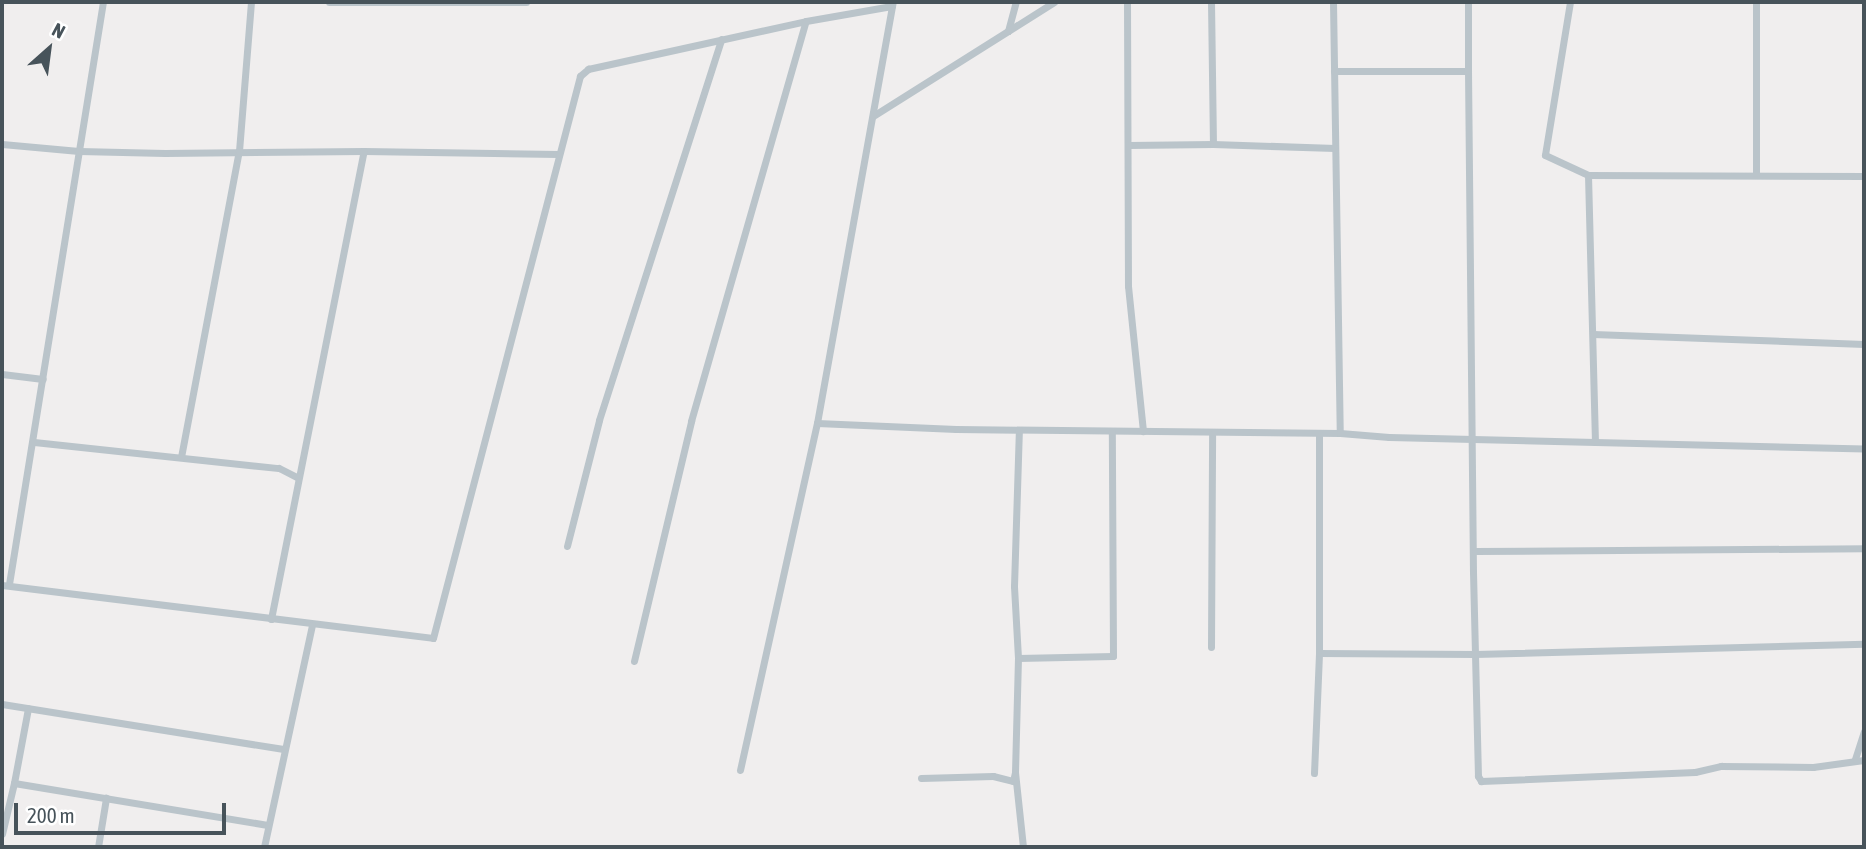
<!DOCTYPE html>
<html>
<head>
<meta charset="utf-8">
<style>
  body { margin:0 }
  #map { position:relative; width:1866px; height:849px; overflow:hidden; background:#f0eeee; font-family:"Asap Condensed",sans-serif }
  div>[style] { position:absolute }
  .street>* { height:7px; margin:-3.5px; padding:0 3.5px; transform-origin:3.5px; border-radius:3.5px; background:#bac4ca }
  span { translate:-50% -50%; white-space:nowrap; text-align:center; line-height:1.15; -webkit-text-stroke:5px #fff; paint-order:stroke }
  .frame { position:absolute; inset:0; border:4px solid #47535a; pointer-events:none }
  .north { position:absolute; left:14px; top:14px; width:70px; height:70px; -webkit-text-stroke:5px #fff; paint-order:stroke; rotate:28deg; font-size:19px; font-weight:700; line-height:28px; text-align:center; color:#47535a }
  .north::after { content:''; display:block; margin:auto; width:24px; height:32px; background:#47535a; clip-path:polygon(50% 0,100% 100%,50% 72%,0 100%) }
  .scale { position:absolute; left:14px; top:803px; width:212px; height:32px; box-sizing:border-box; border:4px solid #47535a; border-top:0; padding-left:9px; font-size:21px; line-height:24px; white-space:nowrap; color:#47535a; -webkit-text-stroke:5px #fff; paint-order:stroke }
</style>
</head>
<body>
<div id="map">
  <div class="street">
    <i style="left:329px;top:2px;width:197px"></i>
    <i style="left:1127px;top:2px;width:284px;rotate:89.8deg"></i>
    <i style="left:1128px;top:286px;width:146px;rotate:84.1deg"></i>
    <i style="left:1211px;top:2px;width:142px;rotate:89.2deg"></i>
    <i style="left:1333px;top:2px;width:431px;rotate:89.1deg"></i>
    <i style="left:1570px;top:2px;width:155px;rotate:99.3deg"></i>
    <i style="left:1545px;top:155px;width:47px;rotate:24.9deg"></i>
    <i style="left:1588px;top:175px;width:276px;rotate:0.2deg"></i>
    <i style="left:1756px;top:2px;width:171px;rotate:90deg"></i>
    <i style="left:1008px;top:31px;width:30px;rotate:-75deg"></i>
    <i style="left:1334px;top:71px;width:134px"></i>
    <i style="left:1468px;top:71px;width:501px;rotate:89.43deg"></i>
    <i style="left:1473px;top:572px;width:204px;rotate:88.6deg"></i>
    <i style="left:1478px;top:776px;width:6px;rotate:59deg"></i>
    <i style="left:1481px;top:781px;width:214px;rotate:-2.4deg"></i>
    <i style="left:1695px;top:772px;width:27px;rotate:-13deg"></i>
    <i style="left:1721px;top:766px;width:92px;rotate:0.6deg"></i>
    <i style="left:1813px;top:767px;width:51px;rotate:-7.8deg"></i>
    <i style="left:1468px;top:71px;width:69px;rotate:-90deg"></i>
    <i style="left:873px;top:116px;width:214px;rotate:-32.2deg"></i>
    <i style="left:2px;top:144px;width:77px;rotate:5.2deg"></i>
    <i style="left:79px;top:151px;width:86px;rotate:1.3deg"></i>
    <i style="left:165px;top:153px;width:199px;rotate:-0.6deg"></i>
    <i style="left:364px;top:151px;width:194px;rotate:0.9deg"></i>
    <i style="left:1129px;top:145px;width:84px;rotate:-0.7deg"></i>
    <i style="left:1213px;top:144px;width:122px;rotate:1.9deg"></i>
    <i style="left:1588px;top:175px;width:267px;rotate:88.5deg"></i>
    <i style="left:1593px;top:334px;width:271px;rotate:2.1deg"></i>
    <i style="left:2px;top:374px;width:41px;rotate:7deg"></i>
    <i style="left:817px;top:423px;width:139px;rotate:2.5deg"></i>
    <i style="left:956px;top:429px;width:384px;rotate:0.6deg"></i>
    <i style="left:1340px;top:433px;width:49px;rotate:4.7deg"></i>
    <i style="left:1389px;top:437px;width:475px;rotate:1.4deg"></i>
    <i style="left:34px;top:442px;width:246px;rotate:6.1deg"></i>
    <i style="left:279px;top:468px;width:20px;rotate:27deg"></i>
    <i style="left:181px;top:457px;width:311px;rotate:-79.3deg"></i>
    <i style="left:239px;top:151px;width:149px;rotate:-85.4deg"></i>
    <i style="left:567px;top:546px;width:130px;rotate:-75.7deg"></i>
    <i style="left:599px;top:420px;width:400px;rotate:-72.2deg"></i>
    <i style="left:1475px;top:551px;width:389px;rotate:-0.4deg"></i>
    <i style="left:9px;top:584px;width:590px;rotate:-80.83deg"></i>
    <i style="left:2px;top:585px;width:434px;rotate:7deg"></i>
    <i style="left:433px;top:638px;width:581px;rotate:-75.34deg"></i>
    <i style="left:580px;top:76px;width:11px;rotate:-41deg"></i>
    <i style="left:588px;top:69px;width:223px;rotate:-12.4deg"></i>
    <i style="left:806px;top:21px;width:87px;rotate:-9.9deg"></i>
    <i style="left:271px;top:619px;width:477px;rotate:-78.8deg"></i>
    <i style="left:1211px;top:647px;width:213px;rotate:-89.7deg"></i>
    <i style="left:1319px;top:653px;width:156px;rotate:0.4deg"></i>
    <i style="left:1475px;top:654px;width:389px;rotate:-1.5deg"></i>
    <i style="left:1018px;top:658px;width:95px;rotate:-1.2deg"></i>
    <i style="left:1113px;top:656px;width:224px;rotate:-90.3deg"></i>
    <i style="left:634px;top:661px;width:247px;rotate:-76.6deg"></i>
    <i style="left:691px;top:421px;width:416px;rotate:-74deg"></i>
    <i style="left:2px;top:704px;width:285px;rotate:9.1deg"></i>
    <i style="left:1855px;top:759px;width:29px;rotate:-72deg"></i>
    <i style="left:740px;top:770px;width:355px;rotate:-77.5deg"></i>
    <i style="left:817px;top:423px;width:428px;rotate:-79.8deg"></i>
    <i style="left:1015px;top:772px;width:114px;rotate:-88.5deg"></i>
    <i style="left:1018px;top:658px;width:72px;rotate:-93.2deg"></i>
    <i style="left:1014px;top:586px;width:156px;rotate:-88.2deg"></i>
    <i style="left:1314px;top:773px;width:120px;rotate:-87.6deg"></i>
    <i style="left:1319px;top:653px;width:219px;rotate:-90deg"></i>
    <i style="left:921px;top:778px;width:72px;rotate:-1.6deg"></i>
    <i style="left:993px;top:776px;width:21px;rotate:14deg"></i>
    <i style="left:1013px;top:781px;width:9px;rotate:-77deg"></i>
    <i style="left:1015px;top:772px;width:75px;rotate:83.9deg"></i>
    <i style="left:14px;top:783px;width:76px;rotate:-79.4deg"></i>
    <i style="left:2px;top:834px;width:52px;rotate:-76.8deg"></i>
    <i style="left:14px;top:783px;width:257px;rotate:9.4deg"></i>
    <i style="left:98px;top:847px;width:50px;rotate:-80.7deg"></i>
    <i style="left:264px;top:847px;width:227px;rotate:-77.8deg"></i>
  </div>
  <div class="frame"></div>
  <div class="north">N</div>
  <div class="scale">200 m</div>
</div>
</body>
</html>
